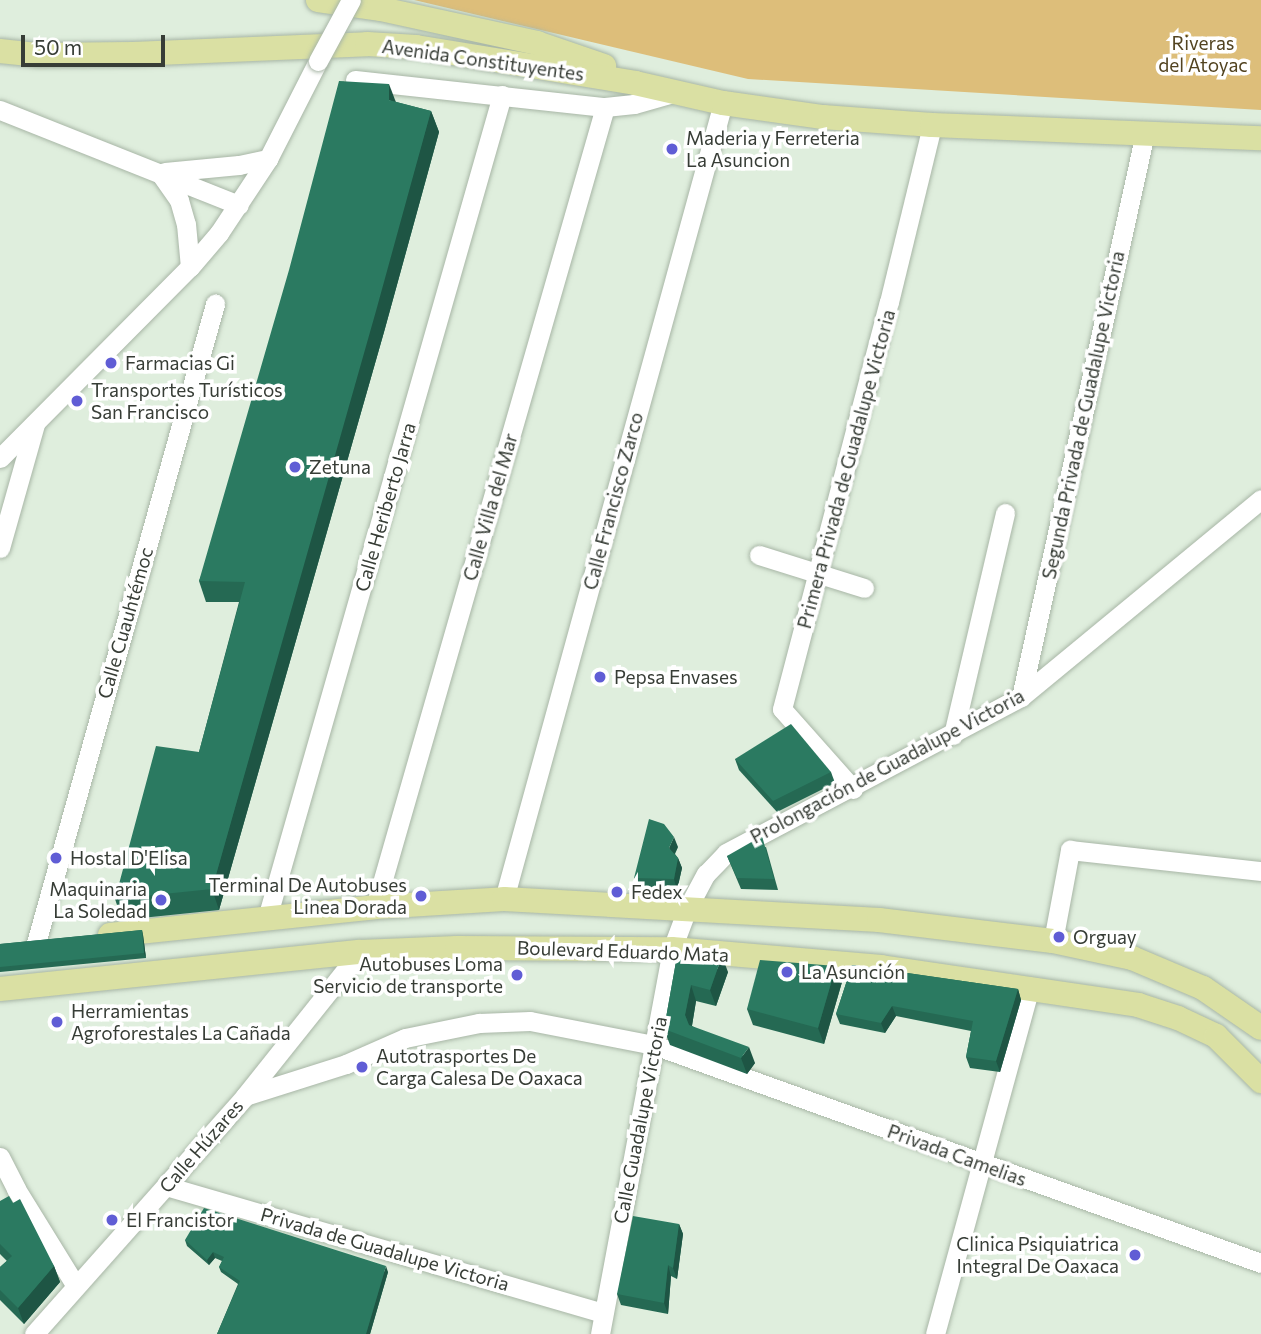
<!DOCTYPE html>
<html>
<head>
<meta charset="utf-8">
<style>
  body { margin:0 }
  #map { position:relative; width:1261px; height:1334px; overflow:hidden; background:#dfeedd; font-family:Commissioner,sans-serif }
  div>[style] { position:absolute }
  .green>* { inset:0; background:#ddbe7a }
  .roads { filter:drop-shadow(0 0 2px #a8b6a6) drop-shadow(0 0 2px #a8b6a6) }
  .minor>* { height:19px; margin:-9.5px; padding:0 9.5px; transform-origin:9.5px; border-radius:9.5px; background:#fff }
  .major>* { height:24px; margin:-12px; padding:0 12px; transform-origin:12px; border-radius:12px; background:#dae0a3 }
  .bridges { filter:drop-shadow(0 0 2px #a8b6a6) drop-shadow(0 0 2px #a8b6a6) }
  .minor-bridge>* { height:19px; margin:-9.5px; padding:0 9.5px; transform-origin:9.5px; border-radius:9.5px; background:#fff }
  .wall>* { inset:0; background:#256953 }
  .shaded-wall>* { inset:0; background:#1e5544 }
  .building>* { inset:0; background:#2b7a61 }
  .dots>* { width:19px; height:19px; translate:-50% -50%; box-sizing:border-box; border:4px solid #fff; border-radius:50% }
  span { translate:-50% -50%; white-space:nowrap; text-align:center; line-height:1.15; -webkit-text-stroke:7px #fff; paint-order:stroke }
  .park-label { font-size:19px; color:#524320 }
  .street-label { font-size:19px; color:#373d36 }
  .poi-label { font-size:19px; color:#373d36 }
  .left { translate:0 -50%; text-align:left }
  .right { translate:-100% -50%; text-align:right }
  .scale { position:absolute; left:21px; top:35px; width:144px; height:32px; box-sizing:border-box; border:4px solid #373d36; border-top:0; padding-left:9px; font-size:21px; line-height:24px; white-space:nowrap; color:#373d36; -webkit-text-stroke:5px #fff; paint-order:stroke }
</style>
</head>
<body>
<div id="map">
  <div class="green">
    <i style="clip-path:polygon(414px 0,1261px 0,1261px 110px,748px 79px)"></i>
  </div>
  <div class="roads">
    <div class="minor">
      <i style="left:355px;top:80px;width:251px;rotate:6.2deg"></i>
      <i style="left:605px;top:107px;width:29px;rotate:-6deg"></i>
      <i style="left:634px;top:104px;width:41px;rotate:-15.8deg"></i>
      <i style="left:0;top:110px;width:257px;rotate:21.7deg"></i>
      <i style="left:165px;top:172px;width:74px;rotate:-5.4deg"></i>
      <i style="left:239px;top:165px;width:30px;rotate:-12deg"></i>
      <i style="left:160px;top:173px;width:33px;rotate:55deg"></i>
      <i style="left:179px;top:200px;width:25px;rotate:74deg"></i>
      <i style="left:186px;top:224px;width:43px;rotate:84.7deg"></i>
      <i style="left:0;top:458px;width:269px;rotate:-45.2deg"></i>
      <i style="left:190px;top:267px;width:45px;rotate:-49.5deg"></i>
      <i style="left:219px;top:233px;width:89px;rotate:-56.5deg"></i>
      <i style="left:268px;top:159px;width:110px;rotate:-63deg"></i>
      <i style="left:0;top:548px;width:129px;rotate:-74.2deg"></i>
      <i style="left:759px;top:555px;width:110px;rotate:17.4deg"></i>
      <i style="left:1021px;top:697px;width:577px;rotate:-77.6deg"></i>
      <i style="left:953px;top:735px;width:228px;rotate:-76.8deg"></i>
      <i style="left:853px;top:789px;width:107px;rotate:-131.6deg"></i>
      <i style="left:782px;top:709px;width:421px;rotate:-75.3deg"></i>
      <i style="left:889px;top:302px;width:182px;rotate:-76.3deg"></i>
      <i style="left:504px;top:899px;width:826px;rotate:-74.62deg"></i>
      <i style="left:375px;top:907px;width:832px;rotate:-73.96deg"></i>
      <i style="left:267px;top:918px;width:856px;rotate:-74.06deg"></i>
      <i style="left:1053px;top:941px;width:93px;rotate:-79.4deg"></i>
      <i style="left:1070px;top:850px;width:192px;rotate:6.3deg"></i>
      <i style="left:36px;top:943px;width:664px;rotate:-74.35deg"></i>
      <i style="left:245px;top:1096px;width:106px;rotate:-17.6deg"></i>
      <i style="left:346px;top:1064px;width:64px;rotate:-23.8deg"></i>
      <i style="left:405px;top:1038px;width:76px;rotate:-11.5deg"></i>
      <i style="left:479px;top:1023px;width:51px;rotate:-2.2deg"></i>
      <i style="left:530px;top:1021px;width:126px;rotate:11deg"></i>
      <i style="left:654px;top:1045px;width:645px;rotate:19.76deg"></i>
      <i style="left:0;top:1157px;width:36px;rotate:63deg"></i>
      <i style="left:16px;top:1189px;width:114px;rotate:58.3deg"></i>
      <i style="left:166px;top:1186px;width:455px;rotate:16.2deg"></i>
      <i style="left:34px;top:1334px;width:318px;rotate:-48.4deg"></i>
      <i style="left:245px;top:1096px;width:184px;rotate:-51.4deg"></i>
      <i style="left:600px;top:1334px;width:392px;rotate:-79.4deg"></i>
      <i style="left:672px;top:949px;width:43px;rotate:-69.4deg"></i>
      <i style="left:687px;top:909px;width:40px;rotate:-62deg"></i>
      <i style="left:706px;top:874px;width:29px;rotate:-46deg"></i>
      <i style="left:726px;top:853px;width:334px;rotate:-27.9deg"></i>
      <i style="left:1021px;top:697px;width:311px;rotate:-39.5deg"></i>
      <i style="left:935px;top:1334px;width:360px;rotate:-74.7deg"></i>
    </div>
    <div class="major">
      <i style="left:318px;top:0;width:64px;rotate:8.1deg"></i>
      <i style="left:381px;top:9px;width:160px;rotate:12.3deg"></i>
      <i style="left:537px;top:43px;width:71px;rotate:18.9deg"></i>
      <i style="left:0;top:51px;width:39px;rotate:6deg"></i>
      <i style="left:39px;top:55px;width:94px;rotate:-0.6deg"></i>
      <i style="left:133px;top:54px;width:234px;rotate:-2.4deg"></i>
      <i style="left:367px;top:44px;width:49px;rotate:3.5deg"></i>
      <i style="left:416px;top:47px;width:222px;rotate:9.3deg"></i>
      <i style="left:635px;top:83px;width:90px;rotate:12.8deg"></i>
      <i style="left:723px;top:103px;width:101px;rotate:8deg"></i>
      <i style="left:823px;top:117px;width:109px;rotate:4.2deg"></i>
      <i style="left:932px;top:125px;width:329px;rotate:2.3deg"></i>
      <i style="left:110px;top:935px;width:266px;rotate:-6deg"></i>
      <i style="left:375px;top:907px;width:129px;rotate:-3.5deg"></i>
      <i style="left:504px;top:899px;width:376px;rotate:3.2deg"></i>
      <i style="left:879px;top:920px;width:175px;rotate:6.9deg"></i>
      <i style="left:1053px;top:941px;width:81px;rotate:12.1deg"></i>
      <i style="left:1132px;top:958px;width:77px;rotate:22.9deg"></i>
      <i style="left:1203px;top:988px;width:70px;rotate:34.6deg"></i>
      <i style="left:0;top:989px;width:362px;rotate:-5.9deg"></i>
      <i style="left:360px;top:952px;width:97px;rotate:-2.4deg"></i>
      <i style="left:457px;top:948px;width:215px;rotate:0.3deg"></i>
      <i style="left:672px;top:949px;width:210px;rotate:4.9deg"></i>
      <i style="left:881px;top:967px;width:260px;rotate:8.4deg"></i>
      <i style="left:1138px;top:1005px;width:42px;rotate:18deg"></i>
      <i style="left:1178px;top:1018px;width:42px;rotate:25.3deg"></i>
      <i style="left:1216px;top:1036px;width:64px;rotate:45deg"></i>
    </div>
  </div>
  <div class="bridges">
    <div class="minor-bridge">
      <i style="left:318px;top:61px;width:69px;rotate:-61.6deg"></i>
    </div>
  </div>
  <div class="wall">
    <i style="clip-path:polygon(396px 102px,431px 111px,439px 132px,384px 332px,219px 910px,122px 920px,115px 899px,199px 752px,239px 602px,206px 602px,199px 581px)"></i>
    <i style="clip-path:polygon(735px 759px,831px 772px,835px 783px,777px 812px,739px 770px)"></i>
    <i style="clip-path:polygon(678px 847px,675px 854px,678px 858px,682px 868px,677px 890px,638px 889px,634px 878px)"></i>
    <i style="clip-path:polygon(766px 847px,778px 890px,741px 889px,727px 856px)"></i>
    <i style="clip-path:polygon(142px 930px,143px 935px,146px 958px,0 972px,0 944px)"></i>
    <i style="clip-path:polygon(677px 956px,728px 972px,716px 1006px,696px 1001px,692px 1026px,755px 1063px,747px 1074px,670px 1045px,664px 1029px)"></i>
    <i style="clip-path:polygon(852px 965px,1018px 989px,1021px 1000px,1000px 1072px,970px 1068px,966px 1057px,971px 1031px,896px 1016px,885px 1033px,840px 1024px,836px 1014px)"></i>
    <i style="clip-path:polygon(836px 966px,842px 982px,824px 1044px,753px 1025px,747px 1009px)"></i>
    <i style="clip-path:polygon(0 1201px,13px 1203px,54px 1266px,60px 1282px,24px 1324px,0 1300px,0 1267px,7px 1261px,0 1254px)"></i>
    <i style="clip-path:polygon(679px 1224px,683px 1234px,677px 1279px,671px 1276px,668px 1314px,621px 1305px,617px 1294px)"></i>
    <i style="clip-path:polygon(185px 1240px,388px 1272px,370px 1334px,217px 1334px,238px 1284px,221px 1272px,219px 1267px,222px 1261px,215px 1258px,209px 1265px,187px 1246px)"></i>
  </div>
  <div class="shaded-wall">
    <i style="clip-path:polygon(389px 84px,397px 105px,389px 100px)"></i>
    <i style="clip-path:polygon(431px 111px,439px 132px,384px 332px,219px 910px,212px 889px)"></i>
    <i style="clip-path:polygon(674px 837px,678px 847px,672px 858px,669px 848px)"></i>
    <i style="clip-path:polygon(678px 858px,682px 868px,677px 890px,674px 879px)"></i>
    <i style="clip-path:polygon(142px 930px,143px 935px,146px 958px,144px 953px)"></i>
    <i style="clip-path:polygon(722px 956px,728px 972px,716px 1006px,710px 990px)"></i>
    <i style="clip-path:polygon(836px 966px,842px 982px,824px 1044px,818px 1028px)"></i>
    <i style="clip-path:polygon(691px 985px,696px 1001px,691px 1031px,685px 1015px)"></i>
    <i style="clip-path:polygon(1018px 989px,1021px 1000px,1000px 1072px,996px 1061px)"></i>
    <i style="clip-path:polygon(892px 1006px,896px 1016px,885px 1033px,881px 1023px)"></i>
    <i style="clip-path:polygon(749px 1047px,755px 1063px,747px 1074px,741px 1058px)"></i>
    <i style="clip-path:polygon(679px 1224px,683px 1234px,677px 1279px,673px 1268px)"></i>
    <i style="clip-path:polygon(213px 1252px,215px 1258px,209px 1265px,207px 1260px)"></i>
    <i style="clip-path:polygon(668px 1265px,671px 1276px,668px 1314px,664px 1303px)"></i>
    <i style="clip-path:polygon(54px 1266px,60px 1282px,24px 1324px,18px 1308px)"></i>
    <i style="clip-path:polygon(386px 1266px,388px 1272px,370px 1334px,366px 1334px)"></i>
  </div>
  <div class="building">
    <i style="clip-path:polygon(339px 81px,389px 84px,389px 100px,431px 111px,376px 311px,212px 889px,115px 899px,156px 746px,199px 752px,245px 582px,199px 581px,289px 270px)"></i>
    <i style="clip-path:polygon(791px 724px,831px 772px,773px 801px,735px 759px)"></i>
    <i style="clip-path:polygon(649px 819px,664px 824px,674px 837px,669px 848px,678px 858px,674px 879px,634px 878px)"></i>
    <i style="clip-path:polygon(762px 836px,774px 879px,737px 878px,727px 856px)"></i>
    <i style="clip-path:polygon(142px 930px,144px 953px,0 967px,0 944px)"></i>
    <i style="clip-path:polygon(677px 956px,722px 956px,710px 990px,691px 985px,685px 1015px,689px 1025px,749px 1047px,741px 1058px,664px 1029px)"></i>
    <i style="clip-path:polygon(760px 960px,836px 966px,818px 1028px,747px 1009px)"></i>
    <i style="clip-path:polygon(852px 965px,1018px 989px,996px 1061px,966px 1057px,973px 1021px,892px 1006px,881px 1023px,836px 1014px)"></i>
    <i style="clip-path:polygon(9px 1196px,13px 1203px,20px 1199px,54px 1266px,18px 1308px,0 1290px,0 1267px,12px 1256px,0 1244px,0 1201px)"></i>
    <i style="clip-path:polygon(204px 1208px,386px 1266px,366px 1334px,217px 1334px,240px 1281px,219px 1267px,224px 1257px,213px 1252px,207px 1260px,185px 1240px)"></i>
    <i style="clip-path:polygon(633px 1216px,679px 1224px,673px 1268px,668px 1265px,664px 1303px,617px 1294px)"></i>
  </div>
  <div class="dots">
    <i style="left:672px;top:149px;background:#605dd5"></i>
    <i style="left:111px;top:363px;background:#605dd5"></i>
    <i style="left:77px;top:401px;background:#605dd5"></i>
    <i style="left:295px;top:467px;background:#605dd5"></i>
    <i style="left:600px;top:677px;background:#605dd5"></i>
    <i style="left:56px;top:858px;background:#605dd5"></i>
    <i style="left:617px;top:892px;background:#605dd5"></i>
    <i style="left:421px;top:896px;background:#605dd5"></i>
    <i style="left:161px;top:900px;background:#605dd5"></i>
    <i style="left:1059px;top:937px;background:#605dd5"></i>
    <i style="left:787px;top:972px;background:#605dd5"></i>
    <i style="left:517px;top:975px;background:#605dd5"></i>
    <i style="left:57px;top:1022px;background:#605dd5"></i>
    <i style="left:362px;top:1067px;background:#605dd5"></i>
    <i style="left:112px;top:1220px;background:#605dd5"></i>
    <i style="left:1135px;top:1255px;background:#605dd5"></i>
  </div>
  <div class="park-label">
    <span style="left:1203px;top:54px">Riveras<br>del Atoyac</span>
  </div>
  <div class="street-label">
    <span style="left:483px;top:60px;rotate:8deg">Avenida Constituyentes</span>
    <span style="left:1083px;top:415px;rotate:-78deg">Segunda Privada de Guadalupe Victoria</span>
    <span style="left:846px;top:469px;rotate:-75deg">Primera Privada de Guadalupe Victoria</span>
    <span style="left:613px;top:501px;rotate:-75deg">Calle Francisco Zarco</span>
    <span style="left:385px;top:507px;rotate:-74deg">Calle Heriberto Jarra</span>
    <span style="left:490px;top:507px;rotate:-74deg">Calle Villa del Mar</span>
    <span style="left:125px;top:623px;rotate:-74deg">Calle Cuauhtémoc</span>
    <span style="left:887px;top:766px;rotate:-28deg">Prolongación de Guadalupe Victoria</span>
    <span style="left:623px;top:951px;rotate:2deg">Boulevard Eduardo Mata</span>
    <span style="left:640px;top:1120px;rotate:-79deg">Calle Guadalupe Victoria</span>
    <span style="left:201px;top:1146px;rotate:-49deg">Calle Húzares</span>
    <span style="left:957px;top:1155px;rotate:20deg">Privada Camelias</span>
    <span style="left:385px;top:1249px;rotate:16deg">Privada de Guadalupe Victoria</span>
  </div>
  <div class="poi-label">
    <span class="left" style="left:686px;top:149px">Maderia y Ferreteria<br>La Asuncion</span>
    <span class="left" style="left:125px;top:363px">Farmacias Gi</span>
    <span class="left" style="left:91px;top:401px">Transportes Turísticos<br>San Francisco</span>
    <span class="left" style="left:309px;top:467px">Zetuna</span>
    <span class="left" style="left:614px;top:677px">Pepsa Envases</span>
    <span class="left" style="left:70px;top:858px">Hostal D'Elisa</span>
    <span class="right" style="left:407px;top:896px">Terminal De Autobuses<br>Linea Dorada</span>
    <span class="right" style="left:147px;top:900px">Maquinaria<br>La Soledad</span>
    <span class="left" style="left:631px;top:892px">Fedex</span>
    <span class="left" style="left:1073px;top:937px">Orguay</span>
    <span class="right" style="left:503px;top:975px">Autobuses Loma<br>Servicio de transporte</span>
    <span class="left" style="left:801px;top:972px">La Asunción</span>
    <span class="left" style="left:71px;top:1022px">Herramientas<br>Agroforestales La Cañada</span>
    <span class="left" style="left:376px;top:1067px">Autotrasportes De<br>Carga Calesa De Oaxaca</span>
    <span class="left" style="left:126px;top:1220px">El Francistor</span>
    <span class="right" style="left:1119px;top:1255px">Clinica Psiquiatrica<br>Integral De Oaxaca</span>
  </div>
  <div class="scale">50 m</div>
</div>
</body>
</html>
